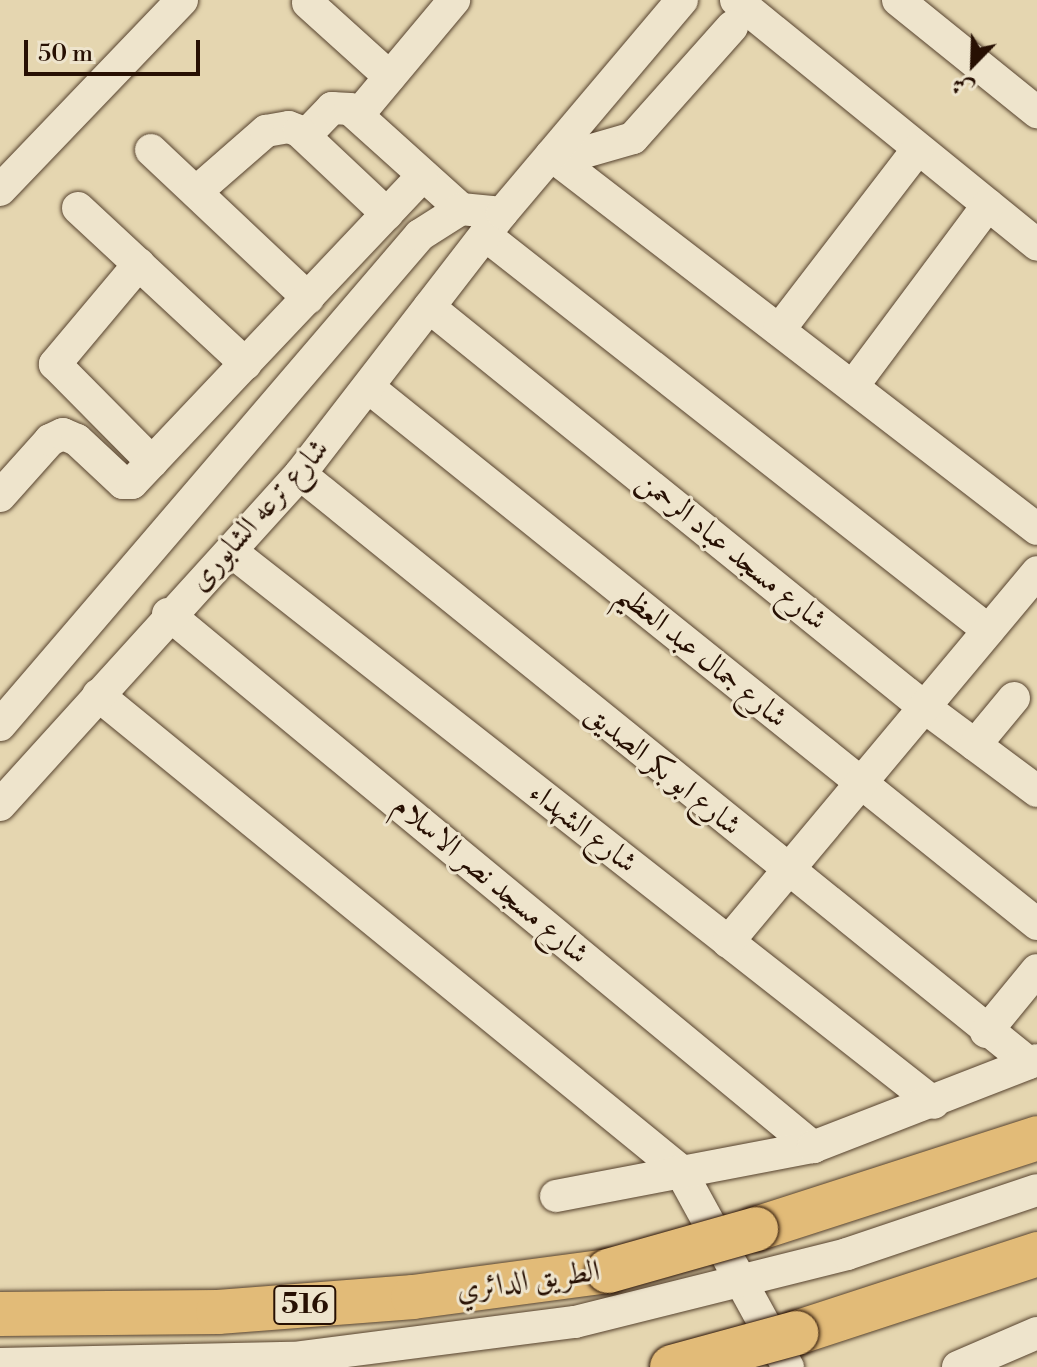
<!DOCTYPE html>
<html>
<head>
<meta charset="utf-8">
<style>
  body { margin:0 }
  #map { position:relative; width:1037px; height:1367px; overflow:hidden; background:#e5d6b0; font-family:"Libre Bodoni",Amiri,serif }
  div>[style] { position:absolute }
  .roads { filter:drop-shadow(0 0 2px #56422e) drop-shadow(0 0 2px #56422e) }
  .minor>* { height:32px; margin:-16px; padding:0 16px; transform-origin:16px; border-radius:16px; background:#eee4cc }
  .highway>* { height:44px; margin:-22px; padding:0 22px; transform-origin:22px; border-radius:22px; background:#e2bb78 }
  .bridges { filter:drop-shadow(0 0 2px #271003) drop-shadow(0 0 2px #271003) }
  .highway-bridge>* { height:44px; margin:-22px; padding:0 22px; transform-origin:22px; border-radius:22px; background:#e2bb78 }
  span { translate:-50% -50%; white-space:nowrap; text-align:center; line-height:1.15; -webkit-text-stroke:6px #eee4cc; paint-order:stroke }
  .shield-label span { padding:2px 6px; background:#eee4cc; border:2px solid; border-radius:6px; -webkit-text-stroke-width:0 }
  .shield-label { font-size:28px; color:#271003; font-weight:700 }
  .street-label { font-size:30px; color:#271003 }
  .north { position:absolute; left:933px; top:24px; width:80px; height:80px; -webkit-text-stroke:6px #eee4cc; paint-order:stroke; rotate:203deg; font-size:22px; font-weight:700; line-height:32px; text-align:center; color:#271003 }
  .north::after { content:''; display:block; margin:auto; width:28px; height:36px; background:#271003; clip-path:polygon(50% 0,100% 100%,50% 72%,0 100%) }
  .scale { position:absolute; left:24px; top:40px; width:176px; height:36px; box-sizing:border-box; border:4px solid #271003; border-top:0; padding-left:10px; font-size:24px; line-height:28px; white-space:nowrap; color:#271003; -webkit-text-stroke:6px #eee4cc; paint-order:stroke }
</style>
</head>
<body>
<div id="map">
  <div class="roads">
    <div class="minor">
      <i style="left:736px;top:0;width:388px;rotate:39.1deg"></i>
      <i style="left:898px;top:0;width:179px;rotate:38.9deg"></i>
      <i style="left:308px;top:3px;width:110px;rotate:42.1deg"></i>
      <i style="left:358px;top:115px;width:150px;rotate:-50.1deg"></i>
      <i style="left:305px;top:136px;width:39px;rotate:-46deg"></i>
      <i style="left:332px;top:108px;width:18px;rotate:3deg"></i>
      <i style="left:350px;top:109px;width:149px;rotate:42deg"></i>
      <i style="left:151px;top:150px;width:216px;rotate:43.3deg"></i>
      <i style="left:551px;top:155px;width:613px;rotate:37.58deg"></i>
      <i style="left:557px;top:160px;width:79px;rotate:-16.1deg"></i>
      <i style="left:633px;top:138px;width:149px;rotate:-48.3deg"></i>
      <i style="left:0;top:190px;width:263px;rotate:-46.2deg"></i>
      <i style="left:196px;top:192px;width:93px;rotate:-41.1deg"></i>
      <i style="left:266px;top:131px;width:23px;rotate:-10deg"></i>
      <i style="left:289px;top:127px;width:11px;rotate:22deg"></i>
      <i style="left:299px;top:131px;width:121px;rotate:43.3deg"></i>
      <i style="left:78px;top:208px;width:229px;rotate:42.9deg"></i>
      <i style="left:485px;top:235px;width:640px;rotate:38.14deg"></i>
      <i style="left:139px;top:264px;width:131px;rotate:130deg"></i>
      <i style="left:55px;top:364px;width:138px;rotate:45.3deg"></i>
      <i style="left:429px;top:307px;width:636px;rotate:38.94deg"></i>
      <i style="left:924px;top:707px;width:141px;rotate:36.6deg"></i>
      <i style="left:779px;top:330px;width:228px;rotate:-52.5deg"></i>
      <i style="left:853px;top:386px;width:226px;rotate:-53.3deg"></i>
      <i style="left:368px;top:387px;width:858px;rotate:38.75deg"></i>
      <i style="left:300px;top:474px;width:937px;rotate:38.94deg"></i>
      <i style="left:0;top:496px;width:75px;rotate:-48.2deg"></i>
      <i style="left:50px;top:440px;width:14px;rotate:-25deg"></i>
      <i style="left:63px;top:434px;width:15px;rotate:23deg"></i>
      <i style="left:77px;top:440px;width:63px;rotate:43.1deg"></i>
      <i style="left:123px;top:483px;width:9px"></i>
      <i style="left:132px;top:483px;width:422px;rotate:-46.6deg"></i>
      <i style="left:232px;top:552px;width:892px;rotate:38.13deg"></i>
      <i style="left:168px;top:614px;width:837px;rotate:39.57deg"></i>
      <i style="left:98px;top:695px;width:751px;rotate:39.22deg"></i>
      <i style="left:680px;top:1170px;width:225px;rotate:61.3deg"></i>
      <i style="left:0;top:725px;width:645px;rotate:-49.4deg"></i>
      <i style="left:420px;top:235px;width:49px;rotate:-32.4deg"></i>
      <i style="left:461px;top:209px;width:41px;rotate:5.6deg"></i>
      <i style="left:975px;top:745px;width:61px;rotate:-50.3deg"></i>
      <i style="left:0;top:805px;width:447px;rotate:-47.8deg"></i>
      <i style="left:300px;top:474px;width:330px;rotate:-52.3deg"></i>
      <i style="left:502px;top:213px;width:279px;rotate:-49.8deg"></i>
      <i style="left:728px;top:942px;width:482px;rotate:-50.1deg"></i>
      <i style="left:986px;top:1032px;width:80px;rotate:-50.6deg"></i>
      <i style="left:556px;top:1196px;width:262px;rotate:-10.8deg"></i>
      <i style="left:813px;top:1147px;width:240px;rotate:-21.2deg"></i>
      <i style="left:0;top:1364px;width:293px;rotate:-1.2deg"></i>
      <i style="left:293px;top:1358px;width:284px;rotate:-7.3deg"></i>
      <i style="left:575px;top:1322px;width:280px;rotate:-14deg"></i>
      <i style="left:847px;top:1254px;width:200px;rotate:-18.6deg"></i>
      <i style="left:958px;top:1367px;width:86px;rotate:-23.3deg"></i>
    </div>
    <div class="highway">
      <i style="left:756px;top:1229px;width:295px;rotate:-17.9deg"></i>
      <i style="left:0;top:1314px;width:218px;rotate:-0.5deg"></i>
      <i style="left:218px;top:1312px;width:196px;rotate:-4.4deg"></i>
      <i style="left:413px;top:1297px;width:197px;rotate:-7.6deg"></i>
      <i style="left:796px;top:1333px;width:254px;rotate:-18.1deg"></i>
    </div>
  </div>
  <div class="bridges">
    <div class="highway-bridge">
      <i style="left:608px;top:1271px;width:154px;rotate:-15.8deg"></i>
      <i style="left:672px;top:1367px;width:129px;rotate:-15.3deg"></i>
    </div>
  </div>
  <div class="shield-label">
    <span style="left:305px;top:1305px">516</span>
  </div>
  <div class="street-label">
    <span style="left:259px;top:515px;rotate:-48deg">شارع ترعه الشابورى</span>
    <span style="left:732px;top:551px;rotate:39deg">شارع مسجد عباد الرحمن</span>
    <span style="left:702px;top:656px;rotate:39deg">شارع جمال عبد العظيم</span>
    <span style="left:663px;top:770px;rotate:39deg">شارع ابو بكر الصديق</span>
    <span style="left:583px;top:828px;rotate:38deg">شارع الشهداء</span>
    <span style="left:491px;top:880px;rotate:40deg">شارع مسجد نصر الاسلام</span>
    <span style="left:528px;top:1281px;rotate:-8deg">الطريق الدائري</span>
  </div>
  <div class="north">ش</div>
  <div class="scale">50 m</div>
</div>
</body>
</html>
